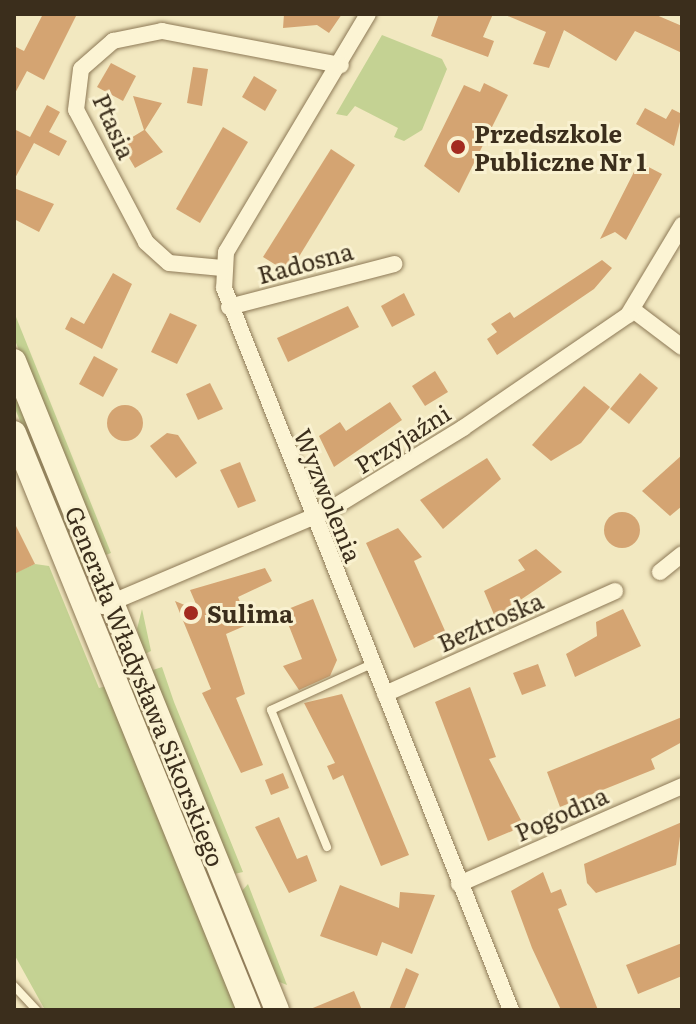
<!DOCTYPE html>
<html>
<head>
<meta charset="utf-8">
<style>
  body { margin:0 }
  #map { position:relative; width:696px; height:1024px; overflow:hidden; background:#f2e8c0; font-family:Literata,serif }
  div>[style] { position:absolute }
  .green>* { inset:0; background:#c4d293 }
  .building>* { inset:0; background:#d4a472 }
  .round { border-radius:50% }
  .roads { filter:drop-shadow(0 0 2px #8d7956) drop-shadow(0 0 2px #8d7956) }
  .lane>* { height:8px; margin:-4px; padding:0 4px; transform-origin:4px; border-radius:4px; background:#fcf4d4 }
  .street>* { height:16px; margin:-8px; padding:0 8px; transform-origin:8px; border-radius:8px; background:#fcf4d4 }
  .secondary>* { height:24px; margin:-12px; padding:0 12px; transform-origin:12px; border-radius:12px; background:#fcf4d4 }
  .dots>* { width:22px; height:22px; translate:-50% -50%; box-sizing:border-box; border:4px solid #f9f1d0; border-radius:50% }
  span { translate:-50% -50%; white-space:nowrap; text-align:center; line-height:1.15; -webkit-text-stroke:6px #f9f1d0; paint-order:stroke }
  .street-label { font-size:24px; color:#3b2e1c }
  .poi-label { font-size:24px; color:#3b2e1c; font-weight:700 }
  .left { translate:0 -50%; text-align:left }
  .frame { position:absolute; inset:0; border:16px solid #3b2e1c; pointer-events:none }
</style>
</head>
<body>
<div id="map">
  <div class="green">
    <i style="clip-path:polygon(382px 35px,442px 59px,447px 69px,422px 130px,404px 141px,394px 137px,398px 128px,355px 106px,347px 116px,336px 114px)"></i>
    <i style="clip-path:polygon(14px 312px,111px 553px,103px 556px,14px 338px)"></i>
    <i style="clip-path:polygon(14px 388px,89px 573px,83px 576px,14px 406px)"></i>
    <i style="clip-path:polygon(35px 564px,49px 566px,99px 688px,107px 686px,238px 1010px,45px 1010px,14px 954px,14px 573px)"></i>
    <i style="clip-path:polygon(142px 609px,151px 651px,143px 655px,137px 629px)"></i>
    <i style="clip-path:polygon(162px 667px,174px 702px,243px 872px,234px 874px,150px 671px)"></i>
    <i style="clip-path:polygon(132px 679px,211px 874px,206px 876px,119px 684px)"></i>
    <i style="clip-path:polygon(248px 884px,287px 985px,277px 981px,241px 892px)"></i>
  </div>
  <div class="building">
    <i style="clip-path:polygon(43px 14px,77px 14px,44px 80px,27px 71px,14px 95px,14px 46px,24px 51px)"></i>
    <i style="clip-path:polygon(284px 14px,342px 14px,329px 33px,317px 25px,283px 28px)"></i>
    <i style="clip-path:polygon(439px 14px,493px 14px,483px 37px,494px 41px,488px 57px,431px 36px)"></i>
    <i style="clip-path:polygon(503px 14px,654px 14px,682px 26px,682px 53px,635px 31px,616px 61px,564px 30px,549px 68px,533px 64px,546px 32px)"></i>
    <i style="clip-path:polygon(111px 63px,136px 76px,123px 101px,97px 87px)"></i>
    <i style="clip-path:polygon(193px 67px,208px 69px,202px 106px,187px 103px)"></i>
    <i style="clip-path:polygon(254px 76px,277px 90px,265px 111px,242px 97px)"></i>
    <i style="clip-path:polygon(484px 83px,508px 95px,459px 193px,424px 166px,464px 85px,480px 92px)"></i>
    <i style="clip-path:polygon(133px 96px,162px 103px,145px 130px,163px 152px,135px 168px,121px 144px,144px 130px)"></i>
    <i style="clip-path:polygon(47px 105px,60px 112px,49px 132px,67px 141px,59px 156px,34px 143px,14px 180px,14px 129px,30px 137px)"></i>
    <i style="clip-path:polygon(645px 108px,666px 119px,672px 109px,682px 114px,674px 146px,636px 124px)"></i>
    <i style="clip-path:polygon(223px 127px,248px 142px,200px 223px,176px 209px)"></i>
    <i style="clip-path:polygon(331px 149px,355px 165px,289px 273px,263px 257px)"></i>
    <i style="clip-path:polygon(639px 162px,662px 174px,626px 240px,615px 232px,600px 239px)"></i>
    <i style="clip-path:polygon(14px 188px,54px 204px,39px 232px,14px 219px)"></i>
    <i style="clip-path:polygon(602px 260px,612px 268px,594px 289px,497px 355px,487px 339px,497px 332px,491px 324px,510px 312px,514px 318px)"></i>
    <i style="clip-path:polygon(113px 273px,132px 284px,102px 349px,65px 329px,71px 317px,84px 324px)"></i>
    <i style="clip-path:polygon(404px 293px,415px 315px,392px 327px,381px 306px)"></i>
    <i style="clip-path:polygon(348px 306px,359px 327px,288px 362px,277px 338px)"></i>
    <i style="clip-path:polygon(170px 313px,197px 325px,177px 364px,151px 352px)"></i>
    <i style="clip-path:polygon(94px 356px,118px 369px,103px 397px,79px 384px)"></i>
    <i style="clip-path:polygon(435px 371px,448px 392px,425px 406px,412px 386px)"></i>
    <i style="clip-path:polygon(640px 373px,658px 388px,629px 424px,610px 409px)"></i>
    <i style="clip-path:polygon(210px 383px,223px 409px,198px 420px,186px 394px)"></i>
    <i style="clip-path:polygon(584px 386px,610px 407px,581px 443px,551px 461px,532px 445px)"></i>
    <i style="clip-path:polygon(390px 402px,402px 420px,334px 467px,319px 436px,340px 422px,346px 431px)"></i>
    <i class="round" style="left:107px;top:405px;width:36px;height:36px"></i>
    <i style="clip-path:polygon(167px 433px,178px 435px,197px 463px,176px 478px,150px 446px)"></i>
    <i style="clip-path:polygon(682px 455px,682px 506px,670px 516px,642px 491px)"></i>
    <i style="clip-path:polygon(487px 458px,501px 479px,443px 529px,420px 500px)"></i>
    <i style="clip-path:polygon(240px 462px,256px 501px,238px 508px,220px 470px)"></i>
    <i class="round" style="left:604px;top:512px;width:36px;height:36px"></i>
    <i style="clip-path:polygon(14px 522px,35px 564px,14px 574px)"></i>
    <i style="clip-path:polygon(398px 528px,422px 557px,414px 561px,446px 633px,414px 648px,366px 543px)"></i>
    <i style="clip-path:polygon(536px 549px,562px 572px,495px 617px,484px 591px,525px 570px,518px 560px)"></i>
    <i style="clip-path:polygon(265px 568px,272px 581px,238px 597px,249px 624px,226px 634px,245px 694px,236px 698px,263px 765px,241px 773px,202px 693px,211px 689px,175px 601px,199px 611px,190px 590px)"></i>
    <i style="clip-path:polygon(313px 599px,337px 660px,330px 676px,299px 690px,283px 666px,302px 659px,283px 611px)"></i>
    <i style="clip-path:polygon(623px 609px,641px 646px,575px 677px,566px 654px,597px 636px,596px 622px)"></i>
    <i style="clip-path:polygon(538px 664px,546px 686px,522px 695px,513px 673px)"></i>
    <i style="clip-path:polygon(470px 687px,496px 757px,489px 759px,524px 826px,488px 841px,435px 702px)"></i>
    <i style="clip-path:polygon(342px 694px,409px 855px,381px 866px,343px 775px,333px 780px,327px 766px,335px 763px,304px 703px)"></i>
    <i style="clip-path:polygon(682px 717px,682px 742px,651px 759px,655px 769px,560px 807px,547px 772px)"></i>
    <i style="clip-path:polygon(283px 773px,289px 788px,271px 795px,265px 780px)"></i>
    <i style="clip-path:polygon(279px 817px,297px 859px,307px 855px,317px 881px,289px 893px,255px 827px)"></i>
    <i style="clip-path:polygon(682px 822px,676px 865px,596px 893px,587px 883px,584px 864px)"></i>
    <i style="clip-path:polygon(543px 872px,551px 893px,561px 889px,567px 905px,558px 909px,598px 1010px,561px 1010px,532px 948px,511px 891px)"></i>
    <i style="clip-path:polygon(340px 885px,399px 908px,400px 892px,435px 895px,412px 954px,382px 942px,377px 956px,320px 936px)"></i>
    <i style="clip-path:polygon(682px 943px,682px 976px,638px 994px,626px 965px)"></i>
    <i style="clip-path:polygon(406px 968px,419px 974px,404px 1010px,389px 1010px)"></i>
    <i style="clip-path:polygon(354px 991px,362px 1010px,308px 1010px)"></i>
  </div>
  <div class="roads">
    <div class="lane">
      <i style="left:327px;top:847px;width:148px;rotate:-112.2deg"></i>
      <i style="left:271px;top:710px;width:111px;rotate:-24.5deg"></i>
      <i style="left:14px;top:986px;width:33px;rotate:47deg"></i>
    </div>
    <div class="street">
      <i style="left:368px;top:14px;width:277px;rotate:120.8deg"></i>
      <i style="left:226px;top:252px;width:36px;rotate:93deg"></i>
      <i style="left:224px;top:288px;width:777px;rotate:68.32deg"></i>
      <i style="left:222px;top:268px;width:53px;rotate:-174.6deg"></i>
      <i style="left:169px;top:263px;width:31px;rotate:-138deg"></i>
      <i style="left:146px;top:242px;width:149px;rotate:-117.9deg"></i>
      <i style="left:76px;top:110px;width:41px;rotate:-83deg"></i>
      <i style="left:81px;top:69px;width:43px;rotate:-41.2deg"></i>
      <i style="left:113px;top:41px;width:50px;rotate:-11.5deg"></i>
      <i style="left:162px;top:31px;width:182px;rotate:10.8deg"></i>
      <i style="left:229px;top:307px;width:171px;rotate:-14.6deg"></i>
      <i style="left:633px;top:310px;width:61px;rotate:37.1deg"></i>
      <i style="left:660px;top:572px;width:28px;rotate:-39deg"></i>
      <i style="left:103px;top:606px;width:248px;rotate:-23deg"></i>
      <i style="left:331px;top:509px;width:155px;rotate:-31.5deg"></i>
      <i style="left:463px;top:428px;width:200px;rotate:-34.4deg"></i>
      <i style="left:628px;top:315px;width:105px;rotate:-59deg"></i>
      <i style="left:385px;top:694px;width:252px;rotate:-24.1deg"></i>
      <i style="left:459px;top:884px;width:244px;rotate:-23.7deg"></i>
    </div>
    <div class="secondary">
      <i style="left:14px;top:361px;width:700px;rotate:67.94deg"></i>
      <i style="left:14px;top:433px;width:623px;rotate:67.84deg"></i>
    </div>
  </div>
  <div class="dots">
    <i style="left:458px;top:147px;background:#a32b20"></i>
    <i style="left:191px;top:613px;background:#a32b20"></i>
  </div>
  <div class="street-label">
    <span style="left:115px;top:126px;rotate:66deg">Ptasia</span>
    <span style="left:305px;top:262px;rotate:-15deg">Radosna</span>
    <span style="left:402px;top:438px;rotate:-32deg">Przyjaźni</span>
    <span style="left:329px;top:495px;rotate:68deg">Wyzwolenia</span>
    <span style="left:490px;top:621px;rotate:-24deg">Beztroska</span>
    <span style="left:146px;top:686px;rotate:68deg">Generała Władysława Sikorskiego</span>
    <span style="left:561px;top:813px;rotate:-24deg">Pogodna</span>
  </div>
  <div class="poi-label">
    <span class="left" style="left:474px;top:147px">Przedszkole<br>Publiczne Nr 1</span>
    <span class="left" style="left:207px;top:613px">Sulima</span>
  </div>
  <div class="frame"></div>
</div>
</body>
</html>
